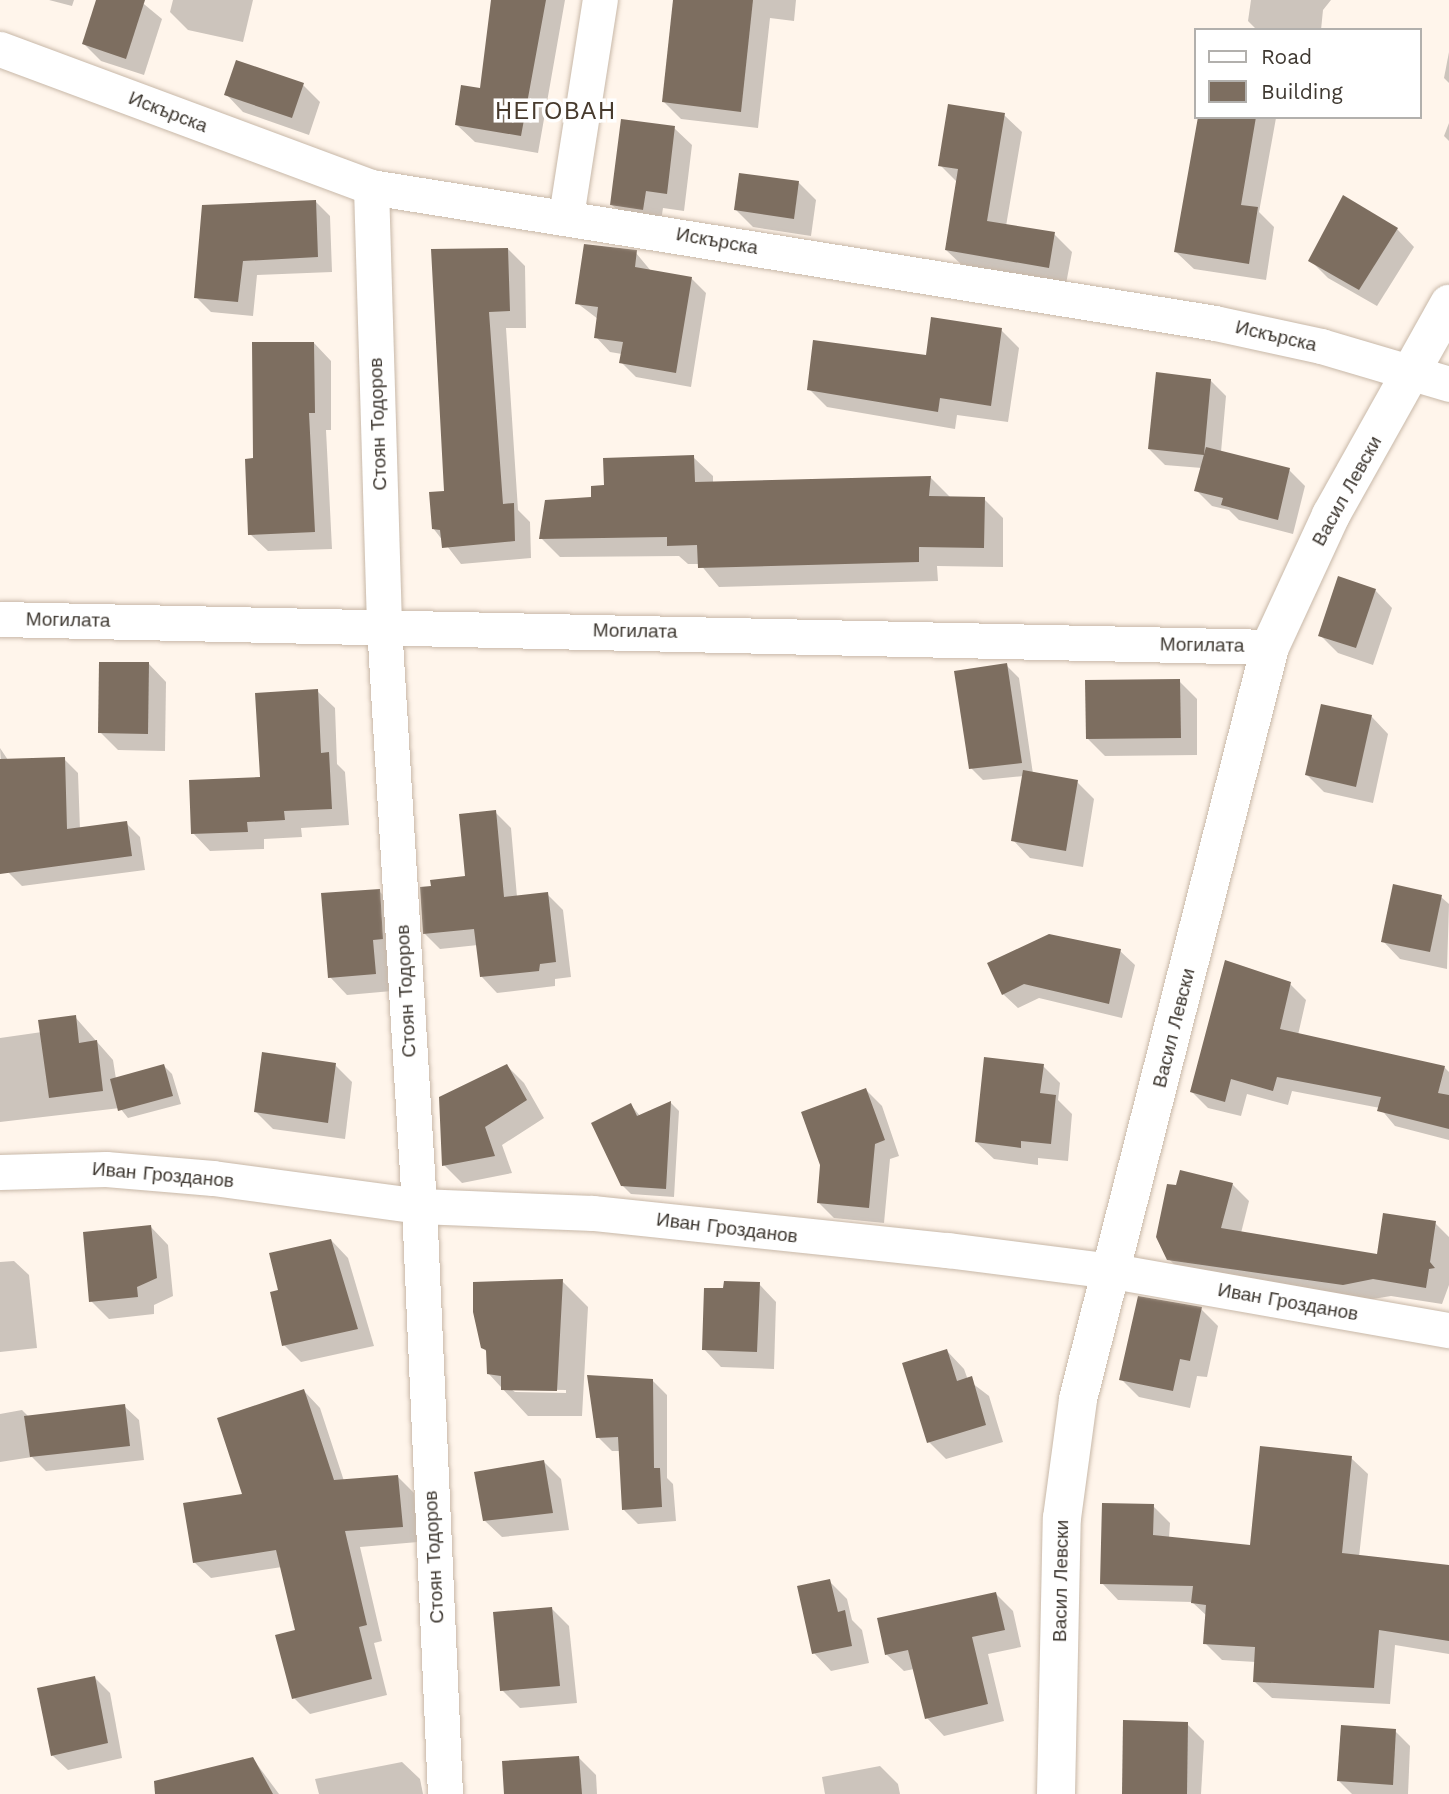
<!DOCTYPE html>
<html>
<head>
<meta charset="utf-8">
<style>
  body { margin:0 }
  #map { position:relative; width:1449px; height:1794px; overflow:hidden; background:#fff5eb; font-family:"Work Sans",sans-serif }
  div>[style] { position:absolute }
  .shadow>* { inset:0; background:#0003 }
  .building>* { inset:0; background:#7d6e60 }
  .roads { filter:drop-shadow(0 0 2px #c8b8a8) drop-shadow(0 0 2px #c8b8a8) }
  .street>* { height:35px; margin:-17.5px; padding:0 17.5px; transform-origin:17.5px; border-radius:17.5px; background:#fff }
  .secondary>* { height:38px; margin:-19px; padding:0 19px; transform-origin:19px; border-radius:19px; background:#fff }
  span { translate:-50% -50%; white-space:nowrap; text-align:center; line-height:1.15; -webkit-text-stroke:7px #fff; paint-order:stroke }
  .street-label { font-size:19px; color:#3f3932 }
  .quarter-label { font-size:23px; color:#473a2d; letter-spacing:2px }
  .legend { position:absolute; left:1194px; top:28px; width:228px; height:91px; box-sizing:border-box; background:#fff; border:2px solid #b2b0ad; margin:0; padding:9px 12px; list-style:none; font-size:21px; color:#3f3932 }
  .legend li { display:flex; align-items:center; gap:14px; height:35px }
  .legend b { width:35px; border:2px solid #b2b0ad }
</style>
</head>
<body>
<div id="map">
  <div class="shadow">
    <i style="clip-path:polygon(49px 0,74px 0,72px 6px)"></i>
    <i style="clip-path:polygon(98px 0,139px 0,162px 19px,144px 75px,101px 61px,84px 44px)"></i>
    <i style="clip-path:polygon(173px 0,253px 0,243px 42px,188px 30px,170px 12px)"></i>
    <i style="clip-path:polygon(492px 0,565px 0,538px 153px,475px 142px,457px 125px,481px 90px)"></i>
    <i style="clip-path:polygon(716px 0,796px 0,794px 21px,770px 18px,758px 128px,681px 119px,664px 102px)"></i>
    <i style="clip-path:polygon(1251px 0,1331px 0,1323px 10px,1321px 30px,1257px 30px,1248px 21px)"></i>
    <i style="clip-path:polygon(1449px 52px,1449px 83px,1444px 78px)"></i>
    <i style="clip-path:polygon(303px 85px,320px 102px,309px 135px,243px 112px,226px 94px)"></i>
    <i style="clip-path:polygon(1004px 115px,1022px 132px,1006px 226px,1054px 234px,1072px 252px,1066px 284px,964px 267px,946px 250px,958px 183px,940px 165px)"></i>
    <i style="clip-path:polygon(1200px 117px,1276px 118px,1259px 212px,1274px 227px,1266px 280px,1194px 269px,1176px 252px)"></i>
    <i style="clip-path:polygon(1449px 123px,1449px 141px,1444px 136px)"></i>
    <i style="clip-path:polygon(674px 128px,692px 145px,684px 211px,663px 208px,660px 227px,630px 222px,612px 205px)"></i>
    <i style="clip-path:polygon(798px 182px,816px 200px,811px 236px,753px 227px,736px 210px)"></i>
    <i style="clip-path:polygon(315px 201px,330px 216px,332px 272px,257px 275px,253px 316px,211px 312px,196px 297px)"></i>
    <i style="clip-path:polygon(1397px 229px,1414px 247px,1377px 306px,1328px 278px,1311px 261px)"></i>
    <i style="clip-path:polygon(508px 249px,525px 266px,526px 328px,506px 328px,518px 510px,530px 522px,531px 558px,461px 564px,433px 528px,446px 493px,433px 251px)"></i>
    <i style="clip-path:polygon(636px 253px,651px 271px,691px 278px,706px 293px,691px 387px,636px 377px,621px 362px,622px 354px,610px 352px,596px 337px,598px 319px,577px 303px)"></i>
    <i style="clip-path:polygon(1001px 330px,1019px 348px,1008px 422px,957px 415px,955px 429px,827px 407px,809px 389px,927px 357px)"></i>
    <i style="clip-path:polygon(314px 343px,331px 361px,331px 430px,326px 430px,332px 549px,268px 551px,250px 534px,255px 460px)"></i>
    <i style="clip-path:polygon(1210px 380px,1226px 396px,1221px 452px,1289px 470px,1305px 486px,1293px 534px,1239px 520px,1229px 510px,1212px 506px,1196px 490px,1202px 468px,1165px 465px,1149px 449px)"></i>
    <i style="clip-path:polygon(693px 457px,713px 476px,713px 484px,931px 478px,950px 497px,984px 499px,1003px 518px,1003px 567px,937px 566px,938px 581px,719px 587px,700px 564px,688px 564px,679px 556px,560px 557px,541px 538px,606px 487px)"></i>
    <i style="clip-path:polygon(1375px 590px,1392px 608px,1373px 665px,1338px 653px,1320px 635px)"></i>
    <i style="clip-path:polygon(149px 664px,166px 682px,165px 751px,118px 750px,100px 732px)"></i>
    <i style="clip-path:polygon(1006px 665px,1019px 678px,1033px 774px,1077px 782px,1094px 799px,1083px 867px,1030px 858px,1013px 840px,1024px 776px,983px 780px,971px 768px)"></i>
    <i style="clip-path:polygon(1179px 681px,1197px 699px,1197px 755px,1105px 756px,1087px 738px)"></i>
    <i style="clip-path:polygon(317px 691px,335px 708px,337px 764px,345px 772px,349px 825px,301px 828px,302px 837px,264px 839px,264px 849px,210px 851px,193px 833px,261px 779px)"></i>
    <i style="clip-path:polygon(1371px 716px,1388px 734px,1373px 803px,1324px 792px,1307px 775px)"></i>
    <i style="clip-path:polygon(0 748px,8px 760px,64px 759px,78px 773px,80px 830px,126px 823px,140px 837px,145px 870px,22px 886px,8px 872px)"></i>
    <i style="clip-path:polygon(495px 812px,511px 828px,517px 897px,547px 894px,563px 910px,571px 977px,555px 979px,555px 986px,497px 993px,482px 977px,478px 945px,440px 949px,424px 933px,467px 878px)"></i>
    <i style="clip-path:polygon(379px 891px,397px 909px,392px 991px,347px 995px,330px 977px)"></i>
    <i style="clip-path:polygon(1441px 897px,1449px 904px,1447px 969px,1400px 959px,1383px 941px)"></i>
    <i style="clip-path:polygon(1120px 951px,1135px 965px,1122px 1018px,1039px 998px,1018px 1008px,1003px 994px,989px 964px)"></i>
    <i style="clip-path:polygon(1290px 984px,1306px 1000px,1298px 1035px,1444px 1067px,1449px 1072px,1449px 1140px,1395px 1126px,1380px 1108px,1292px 1091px,1288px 1105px,1247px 1094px,1241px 1116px,1208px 1108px,1192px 1092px)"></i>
    <i style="clip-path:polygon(75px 1017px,113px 1060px,116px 1079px,164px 1066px,172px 1074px,181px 1104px,128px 1118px,120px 1108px,0 1122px,0 1038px,42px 1032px)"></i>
    <i style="clip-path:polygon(335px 1065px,352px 1082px,345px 1139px,273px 1129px,256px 1112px)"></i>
    <i style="clip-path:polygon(507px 1066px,524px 1083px,544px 1118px,502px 1145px,512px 1173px,462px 1183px,444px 1165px)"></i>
    <i style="clip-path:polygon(1043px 1066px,1060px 1083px,1058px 1100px,1072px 1114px,1068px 1161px,1038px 1158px,1038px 1165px,994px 1159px,976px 1142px)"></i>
    <i style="clip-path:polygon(866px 1090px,882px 1106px,899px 1156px,890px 1159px,884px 1223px,834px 1218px,819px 1203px)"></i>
    <i style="clip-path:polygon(671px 1103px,679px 1111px,674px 1197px,631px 1194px,622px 1185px,631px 1105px,640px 1116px)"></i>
    <i style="clip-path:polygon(1232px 1184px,1249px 1201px,1241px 1233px,1378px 1256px,1435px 1223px,1449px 1237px,1449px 1285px,1442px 1304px,1391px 1296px,1361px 1301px,1186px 1277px,1169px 1259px)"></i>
    <i style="clip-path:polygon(151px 1227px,168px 1245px,173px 1296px,154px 1305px,154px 1314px,109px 1319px,91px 1301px)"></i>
    <i style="clip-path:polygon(331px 1240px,348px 1258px,374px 1346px,301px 1362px,284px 1345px,280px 1291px)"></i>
    <i style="clip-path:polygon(14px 1261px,29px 1275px,37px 1348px,0 1352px,0 1262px)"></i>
    <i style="clip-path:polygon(evenodd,562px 1281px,588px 1307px,582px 1416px,528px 1416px,488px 1373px,488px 1353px,482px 1347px,562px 1281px,511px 1389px,566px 1390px,566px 1393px,515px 1392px,511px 1389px)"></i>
    <i style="clip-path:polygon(759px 1284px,776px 1302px,774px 1369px,721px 1367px,704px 1349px,725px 1290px)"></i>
    <i style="clip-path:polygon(1201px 1309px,1218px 1326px,1207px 1377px,1197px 1376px,1190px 1408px,1139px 1397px,1121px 1379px)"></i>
    <i style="clip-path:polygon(947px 1351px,964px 1369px,968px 1380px,989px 1396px,1003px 1442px,946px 1459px,929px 1442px)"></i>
    <i style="clip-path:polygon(652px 1380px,667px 1395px,667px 1478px,673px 1484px,676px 1521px,638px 1524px,624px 1510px,620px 1451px,612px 1451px,598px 1437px)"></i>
    <i style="clip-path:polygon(304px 1391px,320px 1408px,344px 1481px,398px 1477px,414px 1493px,418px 1542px,360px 1547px,382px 1641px,374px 1643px,387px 1695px,310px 1714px,294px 1698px,297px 1631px,282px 1567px,211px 1578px,194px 1562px,245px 1496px)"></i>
    <i style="clip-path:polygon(124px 1406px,139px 1420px,144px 1460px,46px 1471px,32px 1457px,0 1462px,0 1414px,22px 1410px,29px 1417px)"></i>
    <i style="clip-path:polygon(1351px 1458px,1368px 1474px,1359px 1557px,1449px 1568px,1449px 1654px,1395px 1645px,1390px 1704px,1272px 1698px,1255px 1682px,1256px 1662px,1222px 1660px,1205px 1643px,1207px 1616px,1192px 1602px,1118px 1600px,1102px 1583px,1153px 1506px,1170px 1523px,1169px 1538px,1252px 1547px)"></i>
    <i style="clip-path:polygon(543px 1461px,561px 1479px,569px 1530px,502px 1537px,484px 1520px)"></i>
    <i style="clip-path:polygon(829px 1581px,847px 1599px,852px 1620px,862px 1630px,869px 1663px,831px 1671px,814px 1653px)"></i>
    <i style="clip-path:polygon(996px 1594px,1013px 1611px,1021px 1647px,988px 1654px,1004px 1721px,944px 1736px,927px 1718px,914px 1669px,904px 1671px,886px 1654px)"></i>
    <i style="clip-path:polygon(551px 1608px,569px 1626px,577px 1703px,520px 1708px,502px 1690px)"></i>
    <i style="clip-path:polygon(95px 1678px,110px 1693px,122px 1758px,68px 1770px,52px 1755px)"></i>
    <i style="clip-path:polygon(1187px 1724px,1204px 1741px,1201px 1794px,1124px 1794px)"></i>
    <i style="clip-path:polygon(1395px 1731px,1410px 1746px,1408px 1794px,1352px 1794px,1339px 1781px)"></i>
    <i style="clip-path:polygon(578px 1757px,596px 1775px,597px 1794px,506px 1794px)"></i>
    <i style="clip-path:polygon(253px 1759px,279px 1794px,213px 1794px)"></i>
    <i style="clip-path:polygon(402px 1762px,420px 1779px,423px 1794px,319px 1794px,315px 1779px)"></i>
    <i style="clip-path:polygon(880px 1766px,898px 1784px,900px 1794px,825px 1794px,822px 1777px)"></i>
  </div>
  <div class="building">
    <i style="clip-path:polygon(96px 0,145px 0,126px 59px,82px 44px)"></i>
    <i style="clip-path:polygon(491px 0,546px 0,521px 136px,455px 125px,461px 85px,480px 88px)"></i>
    <i style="clip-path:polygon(673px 0,753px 0,741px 112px,662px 102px)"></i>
    <i style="clip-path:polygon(236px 60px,304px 83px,292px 118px,224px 95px)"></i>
    <i style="clip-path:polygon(948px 104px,1005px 113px,987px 221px,1055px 232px,1049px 268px,945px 250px,958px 169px,938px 166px)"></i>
    <i style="clip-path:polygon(1198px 117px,1256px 117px,1241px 205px,1258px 207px,1249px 264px,1174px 252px)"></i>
    <i style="clip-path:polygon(621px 119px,675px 126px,667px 194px,646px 191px,643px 210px,610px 205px)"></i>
    <i style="clip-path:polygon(739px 173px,799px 181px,794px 219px,734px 210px)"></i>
    <i style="clip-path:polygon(1343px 195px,1398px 228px,1359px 290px,1308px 261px)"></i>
    <i style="clip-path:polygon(316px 200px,318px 257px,243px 261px,238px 302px,194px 298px,202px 205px)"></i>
    <i style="clip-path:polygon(584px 244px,637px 250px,635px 267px,692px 277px,676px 373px,619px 363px,623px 342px,594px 338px,598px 307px,575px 304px)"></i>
    <i style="clip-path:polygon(508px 248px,510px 311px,489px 312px,503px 504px,514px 503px,515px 541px,442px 548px,440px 530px,432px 529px,429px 492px,444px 491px,431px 249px)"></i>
    <i style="clip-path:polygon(931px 317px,1002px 328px,991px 406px,940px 398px,938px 412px,807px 390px,813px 340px,926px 355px)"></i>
    <i style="clip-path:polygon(252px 342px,314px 342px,315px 413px,309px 413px,315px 532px,248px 535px,245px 459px,253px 458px)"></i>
    <i style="clip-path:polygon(1156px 372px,1211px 379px,1204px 455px,1148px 449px)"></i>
    <i style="clip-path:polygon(1206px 447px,1290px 468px,1278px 520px,1221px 505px,1223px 498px,1194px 491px)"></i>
    <i style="clip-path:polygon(694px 455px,695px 482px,931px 476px,929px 496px,985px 497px,984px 548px,919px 547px,919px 562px,698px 568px,697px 545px,667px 546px,667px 537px,539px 539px,545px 500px,591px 497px,591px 486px,604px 485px,603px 458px)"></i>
    <i style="clip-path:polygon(1338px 576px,1376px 589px,1356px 648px,1318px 636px)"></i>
    <i style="clip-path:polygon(99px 662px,149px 662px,148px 734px,98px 733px)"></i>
    <i style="clip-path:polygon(1007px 663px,1022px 763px,969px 769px,954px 671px)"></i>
    <i style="clip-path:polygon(1180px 679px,1181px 738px,1086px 739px,1085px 680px)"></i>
    <i style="clip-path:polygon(318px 689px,321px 753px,329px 752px,332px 809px,284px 811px,285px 820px,247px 822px,248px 832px,191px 834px,189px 780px,260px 777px,255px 693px)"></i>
    <i style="clip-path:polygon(1321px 704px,1372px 715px,1356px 787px,1305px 775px)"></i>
    <i style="clip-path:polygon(65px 757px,67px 829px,127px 821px,132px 856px,0 874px,0 759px)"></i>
    <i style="clip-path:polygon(1023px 770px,1078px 780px,1066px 851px,1011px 841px)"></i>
    <i style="clip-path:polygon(496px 810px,504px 897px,548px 892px,556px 962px,540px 964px,539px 971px,480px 977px,474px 929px,423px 934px,420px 887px,431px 886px,430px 880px,465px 876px,459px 814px)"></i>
    <i style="clip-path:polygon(1393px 884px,1442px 895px,1430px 952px,1381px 942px)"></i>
    <i style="clip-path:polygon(380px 889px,383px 939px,373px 940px,376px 974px,328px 978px,321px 893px)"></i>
    <i style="clip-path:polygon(1049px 934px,1121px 949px,1109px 1004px,1024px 984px,1002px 995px,987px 963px)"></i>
    <i style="clip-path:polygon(1225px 960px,1291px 982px,1280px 1029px,1445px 1066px,1438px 1093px,1449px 1095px,1449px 1129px,1377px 1111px,1381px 1097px,1277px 1077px,1273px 1091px,1231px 1079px,1225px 1102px,1190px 1092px)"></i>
    <i style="clip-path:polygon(76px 1015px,79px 1043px,97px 1040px,103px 1091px,49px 1098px,38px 1020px)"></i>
    <i style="clip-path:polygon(262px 1052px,336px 1063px,328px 1123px,254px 1112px)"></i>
    <i style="clip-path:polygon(984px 1057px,1044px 1064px,1040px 1093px,1056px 1095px,1051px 1144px,1021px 1141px,1021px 1148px,975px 1142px)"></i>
    <i style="clip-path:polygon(164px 1064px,173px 1096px,118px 1111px,110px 1079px)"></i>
    <i style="clip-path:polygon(507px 1064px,527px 1100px,485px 1127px,495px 1156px,442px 1166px,439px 1097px)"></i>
    <i style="clip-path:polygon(866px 1088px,885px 1140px,875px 1144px,869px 1208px,817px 1203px,820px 1165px,801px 1112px)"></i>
    <i style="clip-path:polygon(671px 1101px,666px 1189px,621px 1186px,591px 1123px,631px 1103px,637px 1116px)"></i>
    <i style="clip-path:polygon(1180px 1170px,1233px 1183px,1221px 1228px,1377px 1254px,1383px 1213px,1436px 1221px,1430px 1262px,1435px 1268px,1429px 1269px,1426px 1288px,1373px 1279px,1343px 1285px,1167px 1260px,1156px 1237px,1167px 1184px,1176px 1185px)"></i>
    <i style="clip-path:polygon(151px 1225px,157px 1278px,137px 1287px,138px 1297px,89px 1302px,83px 1232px)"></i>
    <i style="clip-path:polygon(331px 1239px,358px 1329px,282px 1346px,270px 1292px,278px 1290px,269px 1253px)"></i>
    <i style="clip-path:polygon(563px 1279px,557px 1391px,501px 1390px,501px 1376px,487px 1374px,486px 1350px,481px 1348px,473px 1312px,473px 1282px)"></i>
    <i style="clip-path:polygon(724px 1281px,760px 1282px,757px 1352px,702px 1350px,704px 1288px,723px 1288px)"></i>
    <i style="clip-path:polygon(1138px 1296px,1202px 1307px,1190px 1361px,1180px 1359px,1173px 1391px,1119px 1380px)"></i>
    <i style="clip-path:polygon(947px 1349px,957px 1381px,972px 1376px,986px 1425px,927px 1443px,902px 1363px)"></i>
    <i style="clip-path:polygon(587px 1375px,653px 1379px,654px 1468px,660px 1468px,662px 1507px,622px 1510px,618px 1437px,596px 1438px)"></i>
    <i style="clip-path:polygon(304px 1389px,334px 1480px,398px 1475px,403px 1527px,345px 1531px,367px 1625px,359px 1627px,372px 1679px,292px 1699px,275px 1635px,295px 1630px,276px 1550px,193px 1563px,183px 1503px,242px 1494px,217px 1418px)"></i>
    <i style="clip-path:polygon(125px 1404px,130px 1446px,30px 1457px,24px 1416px)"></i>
    <i style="clip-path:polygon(1260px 1446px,1352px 1456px,1342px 1553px,1449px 1565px,1449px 1641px,1379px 1630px,1374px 1688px,1253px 1682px,1255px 1647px,1203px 1644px,1206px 1605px,1191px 1603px,1193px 1586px,1100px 1584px,1102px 1503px,1154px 1504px,1153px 1535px,1250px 1545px)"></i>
    <i style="clip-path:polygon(544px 1460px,553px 1513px,483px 1521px,474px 1472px)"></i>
    <i style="clip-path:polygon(830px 1579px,838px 1612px,845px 1610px,852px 1646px,812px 1654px,797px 1586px)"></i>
    <i style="clip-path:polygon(996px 1592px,1005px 1630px,972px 1637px,988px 1704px,925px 1719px,908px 1650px,885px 1655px,877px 1618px)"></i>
    <i style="clip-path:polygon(552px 1607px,560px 1686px,500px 1691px,493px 1612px)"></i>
    <i style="clip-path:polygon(95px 1676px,108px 1743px,51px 1756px,37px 1688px)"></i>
    <i style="clip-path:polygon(1123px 1720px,1188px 1722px,1187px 1794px,1122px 1794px)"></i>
    <i style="clip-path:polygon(1341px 1725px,1396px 1729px,1393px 1785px,1337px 1781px)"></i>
    <i style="clip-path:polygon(579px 1756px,582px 1794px,504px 1794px,502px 1761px)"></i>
    <i style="clip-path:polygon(253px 1757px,273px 1794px,155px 1794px,154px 1781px)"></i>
  </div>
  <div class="roads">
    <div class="street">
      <i style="left:0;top:49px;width:396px;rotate:20.4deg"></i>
      <i style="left:371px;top:187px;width:855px;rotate:9.15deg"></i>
      <i style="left:1215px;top:323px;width:108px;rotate:12.2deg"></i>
      <i style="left:1321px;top:346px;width:134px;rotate:16.5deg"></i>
      <i style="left:371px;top:187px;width:438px;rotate:88.3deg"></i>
      <i style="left:384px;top:625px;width:582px;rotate:86.55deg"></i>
      <i style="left:419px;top:1206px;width:589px;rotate:87.47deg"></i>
      <i style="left:566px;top:216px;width:219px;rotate:-81.1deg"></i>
      <i style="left:0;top:619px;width:1270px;rotate:1.26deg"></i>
      <i style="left:0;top:1172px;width:106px;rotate:-1.6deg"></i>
      <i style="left:106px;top:1169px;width:107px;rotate:4.8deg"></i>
      <i style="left:213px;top:1178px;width:208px;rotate:7.7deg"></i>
      <i style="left:419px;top:1206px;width:174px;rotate:2.3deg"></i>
      <i style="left:593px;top:1213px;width:357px;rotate:6deg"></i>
      <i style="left:948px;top:1250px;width:166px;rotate:7.3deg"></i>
      <i style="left:1113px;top:1271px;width:341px;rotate:10deg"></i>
    </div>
    <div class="secondary">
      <i style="left:1056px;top:1794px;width:276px;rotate:-88.8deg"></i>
      <i style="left:1062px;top:1518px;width:120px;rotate:-82.3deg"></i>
      <i style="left:1078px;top:1399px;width:776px;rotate:-75.68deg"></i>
      <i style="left:1270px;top:647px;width:145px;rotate:-65.2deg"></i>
      <i style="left:1331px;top:515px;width:242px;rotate:-60.8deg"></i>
    </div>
  </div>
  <div class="street-label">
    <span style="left:168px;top:112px;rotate:21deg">Искърска</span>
    <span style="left:717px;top:241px;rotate:10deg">Искърска</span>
    <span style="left:1276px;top:336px;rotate:13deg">Искърска</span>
    <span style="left:378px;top:424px;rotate:-92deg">Стоян Тодоров</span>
    <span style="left:1347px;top:491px;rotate:-61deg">Васил Левски</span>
    <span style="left:68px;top:620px;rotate:1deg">Могилата</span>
    <span style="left:635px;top:631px;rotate:1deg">Могилата</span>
    <span style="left:1202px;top:645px;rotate:1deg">Могилата</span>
    <span style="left:406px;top:991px;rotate:-93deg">Стоян Тодоров</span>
    <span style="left:1174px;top:1028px;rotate:-76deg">Васил Левски</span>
    <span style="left:163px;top:1175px;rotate:5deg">Иван Грозданов</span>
    <span style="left:727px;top:1228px;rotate:7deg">Иван Грозданов</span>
    <span style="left:1288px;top:1302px;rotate:10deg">Иван Грозданов</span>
    <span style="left:434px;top:1557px;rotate:-93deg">Стоян Тодоров</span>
    <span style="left:1061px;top:1581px;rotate:-89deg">Васил Левски</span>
  </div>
  <div class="quarter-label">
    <span style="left:556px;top:112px">НЕГОВАН</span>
  </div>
  <ul class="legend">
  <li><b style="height:9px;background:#fff"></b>Road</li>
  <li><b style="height:19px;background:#7d6e60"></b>Building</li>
  </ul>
</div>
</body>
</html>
